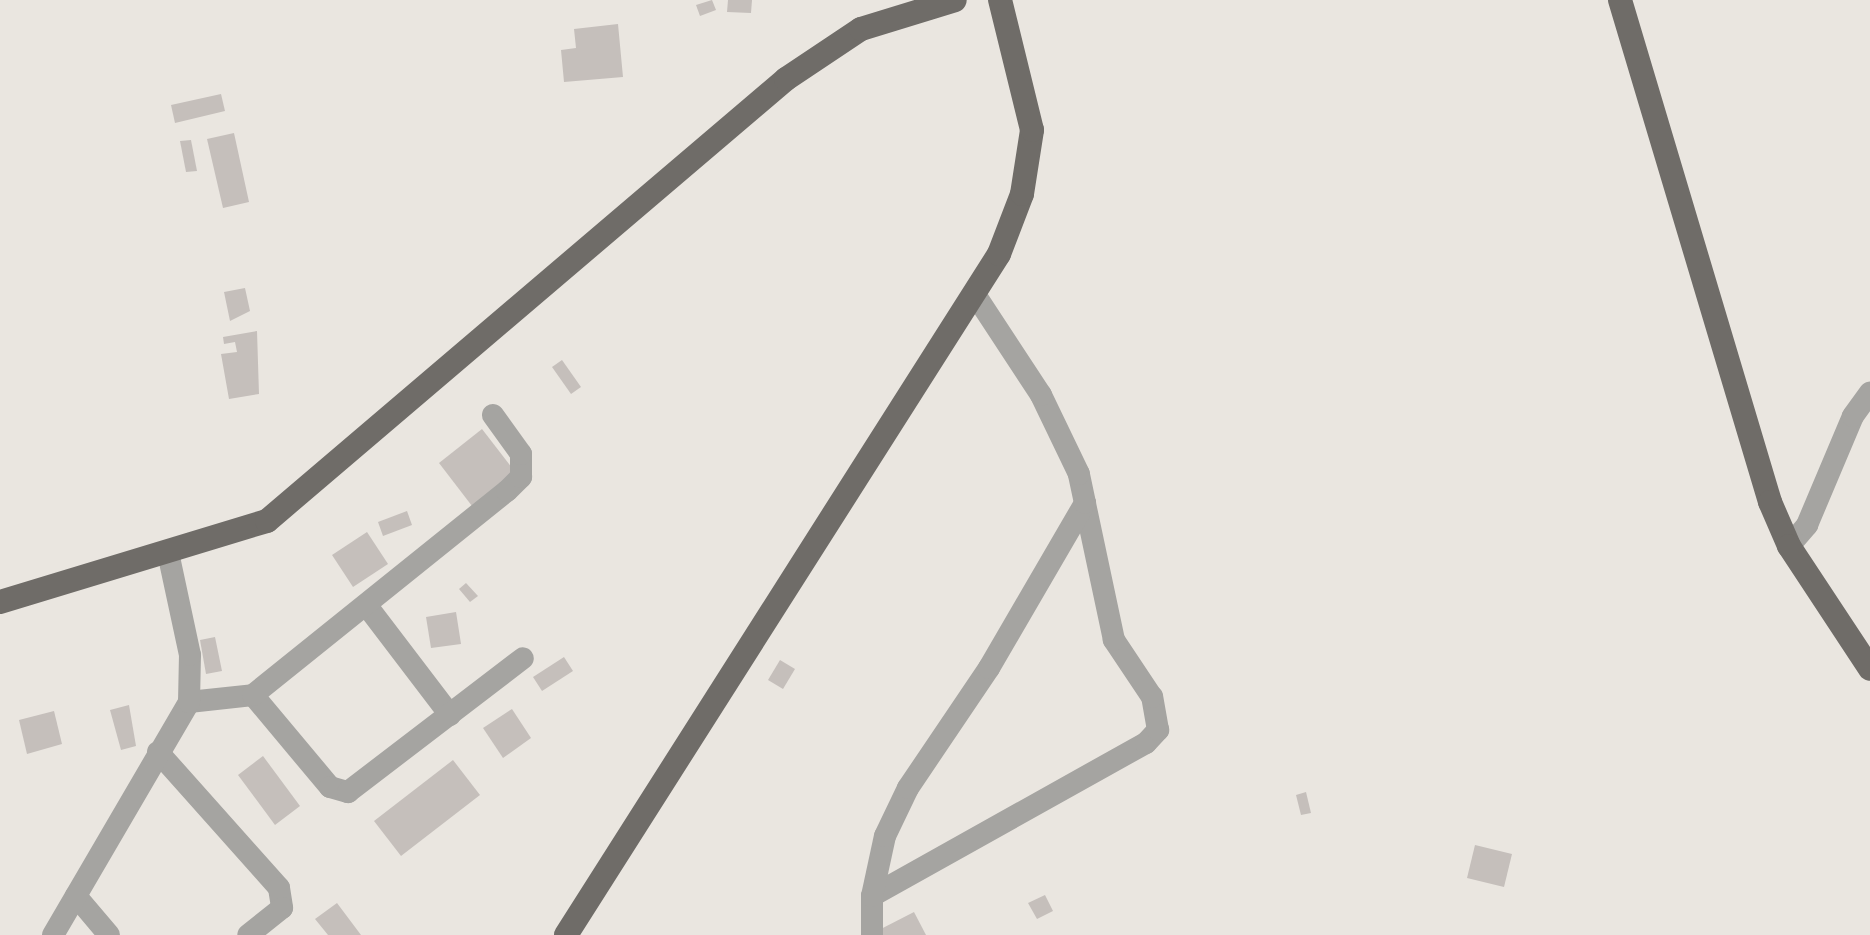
<!DOCTYPE html>
<html>
<head>
<meta charset="utf-8">
<style>
  body { margin:0 }
  #map { position:relative; width:1870px; height:935px; overflow:hidden; background:#eae6e0; font-family:Inter,sans-serif }
  div>[style] { position:absolute }
  .building>* { inset:0; background:#c5bfbb }
  .minor>* { height:22px; margin:-11px; padding:0 11px; transform-origin:11px; border-radius:11px; background:#a5a4a1 }
  .major>* { height:24px; margin:-12px; padding:0 12px; transform-origin:12px; border-radius:12px; background:#6f6c68 }
  span { translate:-50% -50%; white-space:nowrap; text-align:center; line-height:1.15; -webkit-text-stroke:7px #f7f3ee; paint-order:stroke }
</style>
</head>
<body>
<div id="map">
  <div class="building">
    <i style="clip-path:polygon(712px 0,716px 10px,700px 16px,696px 5px)"></i>
    <i style="clip-path:polygon(728px 0,752px 0,751px 13px,727px 12px)"></i>
    <i style="clip-path:polygon(618px 24px,623px 77px,564px 82px,561px 50px,576px 48px,574px 29px)"></i>
    <i style="clip-path:polygon(221px 94px,225px 111px,175px 123px,171px 105px)"></i>
    <i style="clip-path:polygon(234px 133px,249px 202px,223px 208px,207px 139px)"></i>
    <i style="clip-path:polygon(191px 140px,197px 171px,186px 172px,180px 141px)"></i>
    <i style="clip-path:polygon(245px 288px,250px 311px,230px 321px,224px 292px)"></i>
    <i style="clip-path:polygon(257px 331px,259px 394px,229px 399px,221px 354px,237px 352px,235px 342px,224px 344px,223px 337px)"></i>
    <i style="clip-path:polygon(562px 360px,581px 387px,571px 394px,552px 367px)"></i>
    <i style="clip-path:polygon(482px 429px,516px 473px,472px 506px,439px 463px)"></i>
    <i style="clip-path:polygon(407px 511px,412px 525px,383px 536px,378px 522px)"></i>
    <i style="clip-path:polygon(367px 532px,388px 564px,353px 587px,332px 555px)"></i>
    <i style="clip-path:polygon(466px 583px,478px 596px,470px 602px,459px 589px)"></i>
    <i style="clip-path:polygon(456px 612px,461px 644px,431px 648px,426px 617px)"></i>
    <i style="clip-path:polygon(215px 637px,222px 671px,206px 674px,200px 640px)"></i>
    <i style="clip-path:polygon(564px 657px,573px 671px,542px 691px,533px 677px)"></i>
    <i style="clip-path:polygon(780px 660px,795px 669px,783px 689px,768px 680px)"></i>
    <i style="clip-path:polygon(129px 705px,136px 746px,121px 750px,110px 710px)"></i>
    <i style="clip-path:polygon(512px 709px,531px 738px,503px 758px,483px 728px)"></i>
    <i style="clip-path:polygon(54px 711px,62px 744px,27px 754px,19px 720px)"></i>
    <i style="clip-path:polygon(263px 756px,300px 806px,275px 825px,238px 775px)"></i>
    <i style="clip-path:polygon(453px 760px,480px 795px,401px 856px,374px 821px)"></i>
    <i style="clip-path:polygon(1306px 792px,1311px 813px,1301px 815px,1296px 795px)"></i>
    <i style="clip-path:polygon(1475px 845px,1512px 854px,1504px 887px,1467px 878px)"></i>
    <i style="clip-path:polygon(1045px 895px,1053px 911px,1037px 919px,1028px 903px)"></i>
    <i style="clip-path:polygon(337px 903px,361px 935px,328px 935px,315px 919px)"></i>
    <i style="clip-path:polygon(914px 912px,926px 935px,876px 935px,875px 932px)"></i>
  </div>
  <div class="minor">
    <i style="left:1789px;top:546px;width:28px;rotate:-49deg"></i>
    <i style="left:1807px;top:525px;width:118px;rotate:-67.1deg"></i>
    <i style="left:1853px;top:416px;width:29px;rotate:-54deg"></i>
    <i style="left:367px;top:606px;width:137px;rotate:52.7deg"></i>
    <i style="left:253px;top:695px;width:120px;rotate:50.1deg"></i>
    <i style="left:330px;top:787px;width:19px;rotate:16deg"></i>
    <i style="left:348px;top:792px;width:220px;rotate:-37.4deg"></i>
    <i style="left:189px;top:702px;width:64px;rotate:-6.2deg"></i>
    <i style="left:253px;top:695px;width:326px;rotate:-38.8deg"></i>
    <i style="left:507px;top:491px;width:20px;rotate:-45deg"></i>
    <i style="left:521px;top:477px;width:23px;rotate:-90deg"></i>
    <i style="left:521px;top:454px;width:48px;rotate:-125.7deg"></i>
    <i style="left:158px;top:752px;width:182px;rotate:48.3deg"></i>
    <i style="left:279px;top:888px;width:20px;rotate:81deg"></i>
    <i style="left:282px;top:908px;width:43px;rotate:141.5deg"></i>
    <i style="left:76px;top:896px;width:51px;rotate:49.8deg"></i>
    <i style="left:872px;top:896px;width:314px;rotate:-29.2deg"></i>
    <i style="left:1146px;top:743px;width:18px;rotate:-47deg"></i>
    <i style="left:1158px;top:730px;width:34px;rotate:-100deg"></i>
    <i style="left:1152px;top:697px;width:69px;rotate:-123.7deg"></i>
    <i style="left:1114px;top:640px;width:140px;rotate:-102deg"></i>
    <i style="left:53px;top:935px;width:270px;rotate:-59.7deg"></i>
    <i style="left:189px;top:702px;width:47px;rotate:-88.8deg"></i>
    <i style="left:190px;top:655px;width:105px;rotate:-102.1deg"></i>
    <i style="left:872px;top:935px;width:39px;rotate:-90deg"></i>
    <i style="left:872px;top:896px;width:61px;rotate:-77.8deg"></i>
    <i style="left:885px;top:836px;width:53px;rotate:-64.4deg"></i>
    <i style="left:908px;top:788px;width:145px;rotate:-56deg"></i>
    <i style="left:989px;top:668px;width:191px;rotate:-59.8deg"></i>
    <i style="left:1085px;top:503px;width:30px;rotate:-102deg"></i>
    <i style="left:1079px;top:474px;width:88px;rotate:-115.7deg"></i>
    <i style="left:1041px;top:395px;width:122px;rotate:-123.3deg"></i>
  </div>
  <div class="major">
    <i style="left:1620px;top:0;width:524px;rotate:73.36deg"></i>
    <i style="left:1770px;top:502px;width:48px;rotate:66.6deg"></i>
    <i style="left:1789px;top:546px;width:147px;rotate:56.6deg"></i>
    <i style="left:0;top:602px;width:279px;rotate:-16.9deg"></i>
    <i style="left:267px;top:521px;width:682px;rotate:-40.42deg"></i>
    <i style="left:786px;top:79px;width:90px;rotate:-33.7deg"></i>
    <i style="left:861px;top:29px;width:98px;rotate:-17.1deg"></i>
    <i style="left:566px;top:935px;width:807px;rotate:-57.55deg"></i>
    <i style="left:999px;top:254px;width:64px;rotate:-69deg"></i>
    <i style="left:1022px;top:194px;width:65px;rotate:-81.1deg"></i>
    <i style="left:1032px;top:130px;width:134px;rotate:-103.8deg"></i>
  </div>
</div>
</body>
</html>
